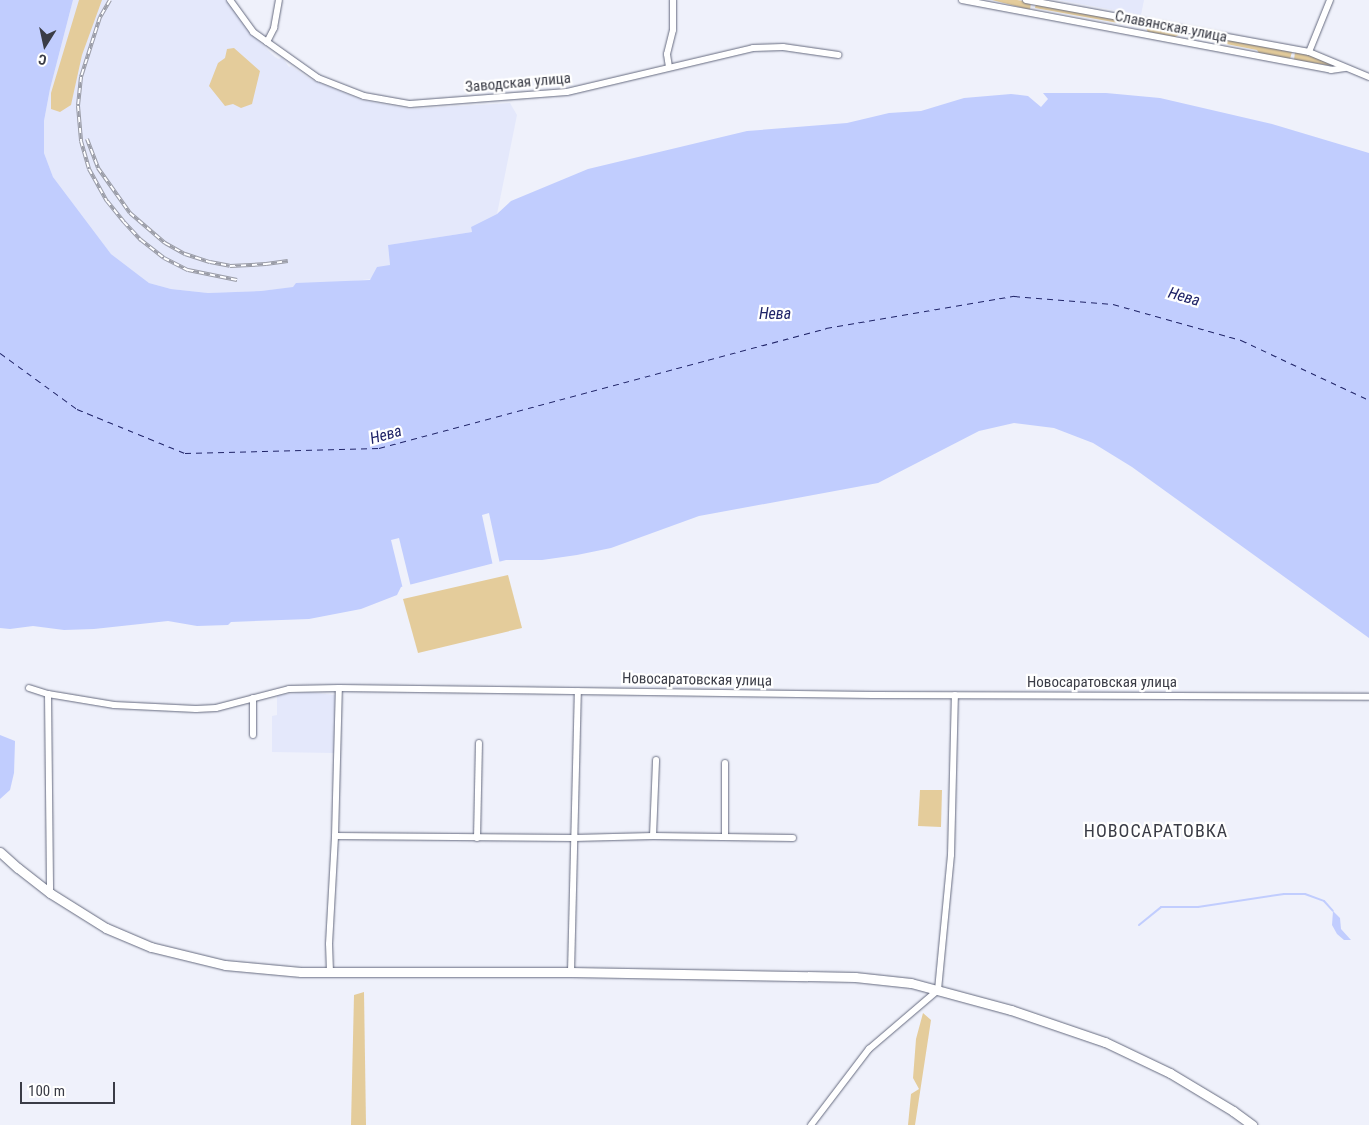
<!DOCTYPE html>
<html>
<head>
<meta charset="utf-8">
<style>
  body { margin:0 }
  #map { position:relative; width:1369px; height:1125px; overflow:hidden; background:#eff1fb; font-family:"Roboto Condensed",sans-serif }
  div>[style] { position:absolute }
  .built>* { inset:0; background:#e4e8fb }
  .green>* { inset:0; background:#e4cc9b }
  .water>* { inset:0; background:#c1cdfe }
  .pier>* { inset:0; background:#eff1fb }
  .stream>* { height:2px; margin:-1px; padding:0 1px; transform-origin:1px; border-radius:1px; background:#c1cdfe }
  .ferry>* { height:1px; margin-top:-0.5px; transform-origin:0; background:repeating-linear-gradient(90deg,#202468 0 6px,transparent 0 11px) }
  .roads { filter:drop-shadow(0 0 1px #656a7f) drop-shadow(0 0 1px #656a7f) }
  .minor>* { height:6px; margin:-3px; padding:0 3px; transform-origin:3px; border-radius:3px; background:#fff }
  .major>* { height:9px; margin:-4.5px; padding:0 4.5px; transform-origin:4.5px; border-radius:4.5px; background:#fff }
  .rail>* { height:4px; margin-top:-2px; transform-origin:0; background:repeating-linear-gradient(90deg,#fff 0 5.5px,#9a9ca6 0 11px); box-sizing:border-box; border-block:1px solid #9a9ca6 }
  span { translate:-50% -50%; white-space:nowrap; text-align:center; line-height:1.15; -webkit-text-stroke:4.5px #fff; paint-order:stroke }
  .street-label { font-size:15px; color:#3a3c46 }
  .water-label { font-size:16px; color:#202468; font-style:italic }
  .quarter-label { font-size:18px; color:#3a3c46; letter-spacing:1px }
  .north { position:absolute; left:20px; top:20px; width:50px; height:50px; -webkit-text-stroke:4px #fff; paint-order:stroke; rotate:190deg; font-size:14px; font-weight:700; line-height:20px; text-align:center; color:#3a3c46 }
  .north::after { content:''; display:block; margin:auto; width:18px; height:22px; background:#3a3c46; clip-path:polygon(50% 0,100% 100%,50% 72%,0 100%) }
  .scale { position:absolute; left:20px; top:1082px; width:95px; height:22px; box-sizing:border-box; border:2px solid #3a3c46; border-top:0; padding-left:6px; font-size:15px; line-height:18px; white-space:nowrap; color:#3a3c46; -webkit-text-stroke:4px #fff; paint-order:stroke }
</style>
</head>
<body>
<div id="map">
  <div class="built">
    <i style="clip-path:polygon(73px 0,228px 0,252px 34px,275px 57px,279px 59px,282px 57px,289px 67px,291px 66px,310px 79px,362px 100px,410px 109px,510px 103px,517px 115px,497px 214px,471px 227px,472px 232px,388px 245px,390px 265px,371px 279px,261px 291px,208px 293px,171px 289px,149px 283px,111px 254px,53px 177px,44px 153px,44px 121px,50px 89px)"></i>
    <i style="clip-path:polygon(1059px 0,1144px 0,1141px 15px)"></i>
    <i style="clip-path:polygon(308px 692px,335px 695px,334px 753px,272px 752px,272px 716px,277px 715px,277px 695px)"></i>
  </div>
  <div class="green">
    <i style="clip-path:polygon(79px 0,102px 0,82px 55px,71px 105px,60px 112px,51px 109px,51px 93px)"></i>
    <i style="clip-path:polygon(992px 0,1017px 0,1031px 2px,1030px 10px)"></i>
    <i style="clip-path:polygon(1036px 3px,1179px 30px,1180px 34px,1175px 37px,1148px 32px,1146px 28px,1035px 8px)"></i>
    <i style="clip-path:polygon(1207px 36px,1292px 52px,1290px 59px,1259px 53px,1257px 50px,1206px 40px)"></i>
    <i style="clip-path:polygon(234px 48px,260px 71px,252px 104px,241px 108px,233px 104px,225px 106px,209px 86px,218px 63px,225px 58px,227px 49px)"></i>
    <i style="clip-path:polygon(1295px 52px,1312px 55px,1333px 66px,1294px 60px)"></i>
    <i style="clip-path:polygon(508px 575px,522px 628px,418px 653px,403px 599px)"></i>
    <i style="clip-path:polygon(920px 790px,942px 790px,941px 827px,918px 826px)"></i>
    <i style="clip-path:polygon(364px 992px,366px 1125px,351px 1125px,354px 995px)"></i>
    <i style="clip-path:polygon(923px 1013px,931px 1020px,915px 1125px,908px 1125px,911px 1094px,919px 1089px,913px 1078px,916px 1039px)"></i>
  </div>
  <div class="water">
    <i style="clip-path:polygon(0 0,73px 0,50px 89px,44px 121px,44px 153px,53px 177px,111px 254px,149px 283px,171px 289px,208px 293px,261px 291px,293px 287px,296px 283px,370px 280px,377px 267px,390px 265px,388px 245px,472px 232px,471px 227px,497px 214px,511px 201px,588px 169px,747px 131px,847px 123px,889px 113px,921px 111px,964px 98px,1011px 94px,1028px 96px,1041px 107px,1048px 99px,1043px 93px,1106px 93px,1160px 98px,1272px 124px,1369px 153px,1369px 638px,1132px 467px,1093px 443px,1054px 428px,1014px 423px,979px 431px,878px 483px,699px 516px,611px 548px,577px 555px,542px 560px,506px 560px,401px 587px,397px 595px,361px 609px,309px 619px,231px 622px,228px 625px,197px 626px,168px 621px,94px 629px,64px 630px,33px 626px,10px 629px,0 628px)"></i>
    <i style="clip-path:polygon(0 735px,15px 741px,14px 773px,10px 790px,0 799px)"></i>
    <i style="clip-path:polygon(1333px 911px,1340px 918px,1341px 929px,1351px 940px,1344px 940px,1337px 934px,1332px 925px)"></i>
  </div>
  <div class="pier">
    <i style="clip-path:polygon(489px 513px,500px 564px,493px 566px,482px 515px)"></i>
    <i style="clip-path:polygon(399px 538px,411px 587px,403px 589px,391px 540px)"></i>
  </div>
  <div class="stream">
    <i style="left:1139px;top:925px;width:28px;rotate:-39deg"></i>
    <i style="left:1161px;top:907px;width:37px"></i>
    <i style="left:1198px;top:907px;width:87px;rotate:-8.6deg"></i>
    <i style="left:1284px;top:894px;width:21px"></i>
    <i style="left:1305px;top:894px;width:20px;rotate:20deg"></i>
    <i style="left:1324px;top:901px;width:13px;rotate:48deg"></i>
  </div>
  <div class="ferry">
    <i style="left:0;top:353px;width:95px;rotate:36deg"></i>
    <i style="left:77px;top:409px;width:117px;rotate:22.2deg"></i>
    <i style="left:185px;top:453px;width:194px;rotate:-1.5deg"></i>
    <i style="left:379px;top:448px;width:463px;rotate:-15deg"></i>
    <i style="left:826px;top:328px;width:191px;rotate:-9.7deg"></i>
    <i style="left:1014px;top:296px;width:99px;rotate:4.6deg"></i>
    <i style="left:1113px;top:304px;width:133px;rotate:15.7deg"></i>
    <i style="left:1241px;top:340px;width:141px;rotate:25.1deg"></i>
  </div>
  <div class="roads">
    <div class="minor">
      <i style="left:230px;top:0;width:39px;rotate:54deg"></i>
      <i style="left:253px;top:32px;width:80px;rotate:35.3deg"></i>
      <i style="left:318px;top:78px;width:49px;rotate:21.4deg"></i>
      <i style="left:364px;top:96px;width:47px;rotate:9.9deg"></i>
      <i style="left:410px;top:104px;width:157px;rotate:-4.4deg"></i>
      <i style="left:567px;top:92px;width:191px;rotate:-13.3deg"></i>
      <i style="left:753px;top:48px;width:30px;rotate:-2deg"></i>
      <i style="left:783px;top:47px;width:56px;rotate:8.3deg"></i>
      <i style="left:962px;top:0;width:376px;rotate:10.7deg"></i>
      <i style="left:1331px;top:70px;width:14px;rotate:-8deg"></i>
      <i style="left:1026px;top:0;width:288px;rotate:10.4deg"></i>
      <i style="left:1309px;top:52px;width:65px;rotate:22.6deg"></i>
      <i style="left:267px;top:42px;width:16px;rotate:-63deg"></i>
      <i style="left:274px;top:28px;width:28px;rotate:-80deg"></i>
      <i style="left:1309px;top:52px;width:56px;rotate:-68deg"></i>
      <i style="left:669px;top:67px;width:13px;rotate:-99deg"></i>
      <i style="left:667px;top:54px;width:25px;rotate:-76deg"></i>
      <i style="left:673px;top:30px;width:30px;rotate:-90deg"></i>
      <i style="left:29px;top:688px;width:20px;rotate:18deg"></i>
      <i style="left:48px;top:694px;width:67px;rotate:9.5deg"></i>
      <i style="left:114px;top:705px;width:82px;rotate:2.8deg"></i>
      <i style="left:196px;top:709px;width:20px;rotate:-3deg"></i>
      <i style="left:216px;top:708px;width:75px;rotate:-14.6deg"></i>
      <i style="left:289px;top:689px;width:50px;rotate:-1.1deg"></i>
      <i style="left:339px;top:688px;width:534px;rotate:0.75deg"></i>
      <i style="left:873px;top:695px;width:496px;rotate:0.2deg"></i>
      <i style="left:48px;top:694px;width:199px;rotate:89.4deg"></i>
      <i style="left:253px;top:698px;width:37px;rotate:90deg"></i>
      <i style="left:335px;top:836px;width:239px;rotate:0.5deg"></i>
      <i style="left:574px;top:838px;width:79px;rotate:-1.5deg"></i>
      <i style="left:653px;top:836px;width:140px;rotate:0.8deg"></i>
      <i style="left:653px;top:836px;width:76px;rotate:-87.7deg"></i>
      <i style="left:725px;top:837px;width:74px;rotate:-90deg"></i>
      <i style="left:477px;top:838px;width:95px;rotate:-88.8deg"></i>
      <i style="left:330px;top:972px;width:28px;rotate:-92deg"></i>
      <i style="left:329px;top:944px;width:108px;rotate:-86.8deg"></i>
      <i style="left:335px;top:836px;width:148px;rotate:-88.5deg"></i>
      <i style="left:571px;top:972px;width:281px;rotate:-88.6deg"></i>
      <i style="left:811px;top:1125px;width:96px;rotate:-52.7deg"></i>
      <i style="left:869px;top:1049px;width:91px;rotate:-40.5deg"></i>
      <i style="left:938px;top:990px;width:136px;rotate:-84.5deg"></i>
      <i style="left:951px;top:855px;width:160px;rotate:-88.6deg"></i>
    </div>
    <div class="major">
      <i style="left:0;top:852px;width:24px;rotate:42deg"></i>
      <i style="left:18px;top:868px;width:41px;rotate:38deg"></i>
      <i style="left:50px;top:893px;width:66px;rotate:32deg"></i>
      <i style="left:106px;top:928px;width:49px;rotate:22.9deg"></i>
      <i style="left:151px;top:947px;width:76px;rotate:13.7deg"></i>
      <i style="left:225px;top:965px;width:76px;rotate:5.3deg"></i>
      <i style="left:301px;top:972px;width:270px"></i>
      <i style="left:571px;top:972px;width:284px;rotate:1deg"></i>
      <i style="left:855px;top:977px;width:56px;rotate:6.1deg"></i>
      <i style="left:911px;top:983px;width:104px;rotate:15.1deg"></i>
      <i style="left:1011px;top:1010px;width:99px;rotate:18.8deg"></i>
      <i style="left:1105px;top:1042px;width:72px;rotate:25.5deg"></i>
      <i style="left:1170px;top:1073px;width:74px;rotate:31.1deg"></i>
      <i style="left:1233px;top:1111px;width:24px;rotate:36deg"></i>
    </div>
  </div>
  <div class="rail">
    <i style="left:110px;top:0;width:20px;rotate:120deg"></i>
    <i style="left:100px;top:17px;width:63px;rotate:107.6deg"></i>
    <i style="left:81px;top:77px;width:29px;rotate:96deg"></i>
    <i style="left:78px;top:106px;width:35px;rotate:85deg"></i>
    <i style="left:81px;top:141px;width:29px;rotate:74deg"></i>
    <i style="left:89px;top:169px;width:37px;rotate:61deg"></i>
    <i style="left:107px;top:201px;width:27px;rotate:51deg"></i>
    <i style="left:124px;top:222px;width:25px;rotate:47deg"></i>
    <i style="left:141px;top:240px;width:29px;rotate:38deg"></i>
    <i style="left:164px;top:258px;width:27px;rotate:27deg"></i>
    <i style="left:188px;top:270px;width:50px;rotate:11.5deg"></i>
    <i style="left:87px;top:139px;width:31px;rotate:69deg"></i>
    <i style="left:98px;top:168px;width:55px;rotate:54.6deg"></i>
    <i style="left:130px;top:213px;width:46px;rotate:40.6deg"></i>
    <i style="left:165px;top:243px;width:23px;rotate:29deg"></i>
    <i style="left:185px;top:254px;width:26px;rotate:18deg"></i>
    <i style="left:210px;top:262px;width:20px;rotate:11deg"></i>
    <i style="left:230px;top:266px;width:36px;rotate:-3deg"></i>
    <i style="left:266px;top:264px;width:22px;rotate:-8deg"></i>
  </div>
  <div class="street-label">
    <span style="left:1171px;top:27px;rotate:11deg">Славянская улица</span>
    <span style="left:518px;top:83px;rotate:-5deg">Заводская улица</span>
    <span style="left:697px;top:680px;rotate:1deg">Новосаратовская улица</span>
    <span style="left:1102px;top:683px">Новосаратовская улица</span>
  </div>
  <div class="water-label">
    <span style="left:1184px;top:297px;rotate:16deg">Нева</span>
    <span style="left:775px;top:314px">Нева</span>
    <span style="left:386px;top:435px;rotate:-16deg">Нева</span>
  </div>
  <div class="quarter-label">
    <span style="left:1156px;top:831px">НОВОСАРАТОВКА</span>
  </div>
  <div class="north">С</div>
  <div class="scale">100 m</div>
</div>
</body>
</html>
